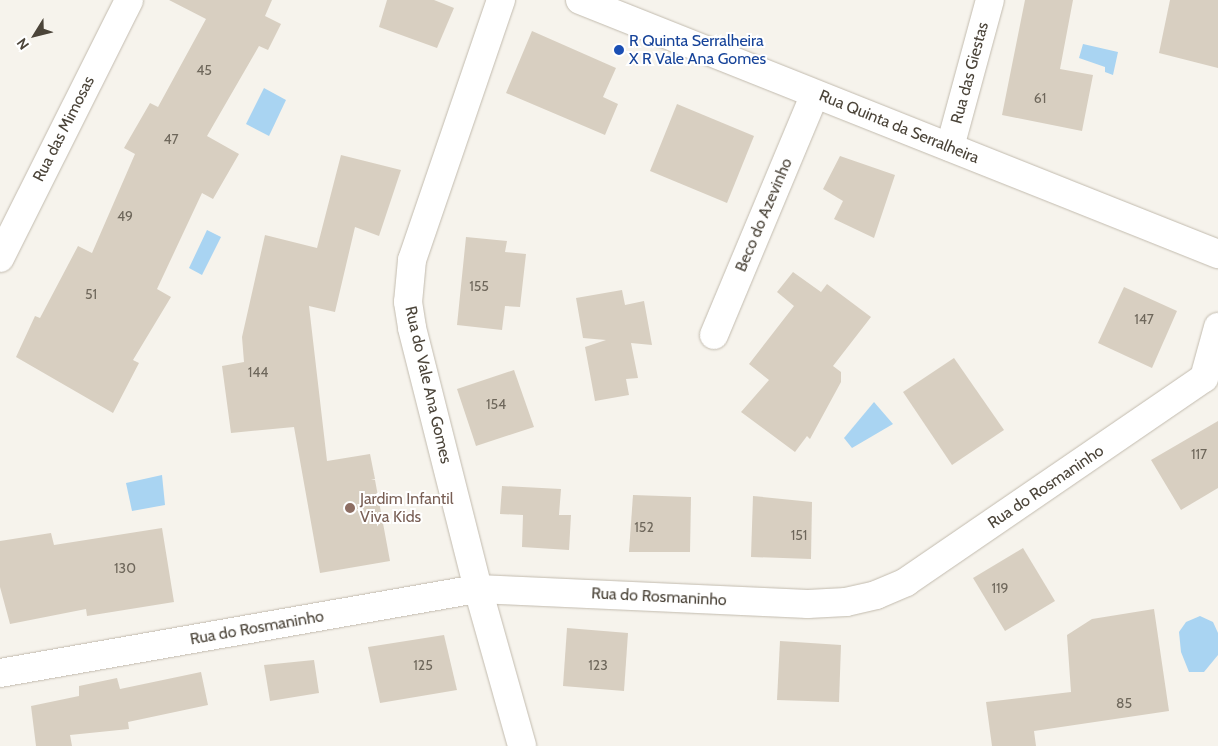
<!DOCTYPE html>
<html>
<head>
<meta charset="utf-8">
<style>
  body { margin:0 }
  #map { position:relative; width:1218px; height:746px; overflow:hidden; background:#f6f3ec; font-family:Cabin,sans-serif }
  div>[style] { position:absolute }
  .water>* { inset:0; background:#a9d4f2 }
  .building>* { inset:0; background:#d8cfc1 }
  .roads { filter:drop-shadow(0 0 1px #c2bbae) drop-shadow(0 0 1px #c2bbae) }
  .street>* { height:28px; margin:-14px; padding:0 14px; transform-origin:14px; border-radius:14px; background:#fff }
  .dots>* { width:14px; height:14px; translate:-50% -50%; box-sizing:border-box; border:2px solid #fff; border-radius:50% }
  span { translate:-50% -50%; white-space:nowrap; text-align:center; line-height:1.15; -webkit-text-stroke:4px #fff; paint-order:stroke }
  .number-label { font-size:14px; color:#6e675b }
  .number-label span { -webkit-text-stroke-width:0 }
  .transit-label { font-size:16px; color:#164399 }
  .left { translate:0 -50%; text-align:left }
  .street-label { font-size:16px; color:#4b4439 }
  .education-label { font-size:16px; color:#785e54 }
  .north { position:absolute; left:10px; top:10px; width:50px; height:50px; -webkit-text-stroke:4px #fff; paint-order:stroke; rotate:234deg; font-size:14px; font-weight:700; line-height:20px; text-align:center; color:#4b4439 }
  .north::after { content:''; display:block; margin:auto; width:18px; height:22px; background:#4b4439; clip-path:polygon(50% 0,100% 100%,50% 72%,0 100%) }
</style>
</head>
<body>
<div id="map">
  <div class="water">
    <i style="clip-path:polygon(1083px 44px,1118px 52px,1113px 75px,1105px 72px,1105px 67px,1079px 58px)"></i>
    <i style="clip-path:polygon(264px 88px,286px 100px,269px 136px,246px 124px)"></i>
    <i style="clip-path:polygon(207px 230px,221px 237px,202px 275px,189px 268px)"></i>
    <i style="clip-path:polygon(874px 402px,893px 424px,852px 448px,844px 438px)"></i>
    <i style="clip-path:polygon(162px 475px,165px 505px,132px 511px,126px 483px)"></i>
    <i style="clip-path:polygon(1200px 616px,1213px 622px,1218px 633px,1218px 655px,1204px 672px,1189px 672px,1181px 652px,1179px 632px,1186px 622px)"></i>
  </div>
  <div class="building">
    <i style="clip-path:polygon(169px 0,272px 0,265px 16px,281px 24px,268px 50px,259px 46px,207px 136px,239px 154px,213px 199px,202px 193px,157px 289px,171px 297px,133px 360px,139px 363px,113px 413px,16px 357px,35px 316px,40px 318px,78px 246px,92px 253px,135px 154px,124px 148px,150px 103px,158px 107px,206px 19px)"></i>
    <i style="clip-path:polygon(387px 0,434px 0,454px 8px,437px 48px,379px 27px)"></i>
    <i style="clip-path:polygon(1025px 0,1073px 0,1060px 69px,1093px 75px,1082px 131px,1002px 115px)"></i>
    <i style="clip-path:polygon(1170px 0,1218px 0,1218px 68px,1159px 53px)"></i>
    <i style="clip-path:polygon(532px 31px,616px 68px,603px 97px,618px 104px,605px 135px,506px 93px)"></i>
    <i style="clip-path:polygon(677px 104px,754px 136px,727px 203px,650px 171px)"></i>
    <i style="clip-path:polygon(341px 155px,401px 170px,379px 236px,355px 227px,335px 312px,309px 306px,327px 461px,370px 454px,375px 479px,371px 480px,375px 480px,390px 561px,320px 573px,294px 427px,231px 433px,222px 366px,244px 362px,242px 337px,265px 235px,317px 248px)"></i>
    <i style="clip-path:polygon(840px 156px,895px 175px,874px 238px,834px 219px,843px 201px,823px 189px)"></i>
    <i style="clip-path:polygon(466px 237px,507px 241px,505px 252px,526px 254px,520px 307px,505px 306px,502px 330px,457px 325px)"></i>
    <i style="clip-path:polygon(793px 272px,821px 292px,827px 284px,871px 317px,833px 366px,841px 372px,841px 382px,810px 439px,807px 436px,795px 452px,741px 412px,769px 380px,749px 364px,794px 306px,777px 292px)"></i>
    <i style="clip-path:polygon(1124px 287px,1177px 311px,1152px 368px,1098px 343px)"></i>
    <i style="clip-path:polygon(622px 290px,625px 305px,644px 301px,652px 345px,631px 343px,638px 378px,626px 379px,629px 395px,595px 401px,585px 347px,606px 340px,583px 338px,576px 298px)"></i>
    <i style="clip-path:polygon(954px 358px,1004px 430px,952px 465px,903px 392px)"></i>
    <i style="clip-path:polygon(514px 370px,534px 427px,476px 446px,457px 389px)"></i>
    <i style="clip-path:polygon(1218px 421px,1218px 488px,1181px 510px,1151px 460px)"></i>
    <i style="clip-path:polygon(502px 486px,561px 489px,559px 515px,571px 515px,569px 550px,522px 547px,523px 515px,500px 514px)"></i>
    <i style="clip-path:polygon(633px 495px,691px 497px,690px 552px,629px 552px)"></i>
    <i style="clip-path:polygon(753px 496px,812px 502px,811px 559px,751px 557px)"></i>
    <i style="clip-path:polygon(162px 528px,174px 602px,87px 616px,86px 609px,10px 624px,0 587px,0 541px,51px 533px,54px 545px)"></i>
    <i style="clip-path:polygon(1023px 548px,1055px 601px,1005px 631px,973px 578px)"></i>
    <i style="clip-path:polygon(1154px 609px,1169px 711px,1034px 731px,1036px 746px,992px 746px,986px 702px,1071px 692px,1067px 635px,1092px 619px)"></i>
    <i style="clip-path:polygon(567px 628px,628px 633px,624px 691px,563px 686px)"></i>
    <i style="clip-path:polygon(444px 635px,457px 690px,380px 703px,368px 647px)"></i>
    <i style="clip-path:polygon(780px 641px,841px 645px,839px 702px,777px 700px)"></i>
    <i style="clip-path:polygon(314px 660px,319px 693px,270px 701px,264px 665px)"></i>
    <i style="clip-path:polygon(201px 672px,208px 705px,128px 722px,129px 729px,70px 735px,72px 746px,36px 746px,31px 706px,79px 696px,79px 686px,117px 678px,120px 689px)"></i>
  </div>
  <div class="roads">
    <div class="street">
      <i style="left:501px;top:0;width:275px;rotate:108.9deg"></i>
      <i style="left:412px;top:260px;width:42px;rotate:95.4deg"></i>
      <i style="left:408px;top:302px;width:26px;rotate:81deg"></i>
      <i style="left:412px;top:328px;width:269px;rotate:75.8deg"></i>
      <i style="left:478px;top:589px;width:163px;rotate:74.3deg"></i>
      <i style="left:580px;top:0;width:687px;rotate:21.71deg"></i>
      <i style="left:950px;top:147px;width:152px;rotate:-74.8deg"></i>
      <i style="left:0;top:258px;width:288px;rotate:-63.4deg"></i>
      <i style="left:714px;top:335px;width:261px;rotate:-67.3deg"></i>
      <i style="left:0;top:673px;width:485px;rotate:-10deg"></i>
      <i style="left:478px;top:589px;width:330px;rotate:2.6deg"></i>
      <i style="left:808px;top:604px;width:38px;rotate:-3deg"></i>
      <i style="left:846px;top:602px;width:31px;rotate:-13deg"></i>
      <i style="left:876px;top:595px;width:33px;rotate:-23deg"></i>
      <i style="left:906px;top:582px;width:361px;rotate:-34.4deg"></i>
      <i style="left:1204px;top:378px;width:53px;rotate:-74.6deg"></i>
    </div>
  </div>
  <div class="dots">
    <i style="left:619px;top:50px;background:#1a4fb4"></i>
    <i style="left:350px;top:508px;background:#8d6e63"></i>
  </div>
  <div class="number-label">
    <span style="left:204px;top:70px">45</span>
    <span style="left:1040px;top:98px">61</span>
    <span style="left:171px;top:139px">47</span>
    <span style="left:125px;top:216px">49</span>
    <span style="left:479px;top:286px">155</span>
    <span style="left:91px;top:294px">51</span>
    <span style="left:1144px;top:319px">147</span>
    <span style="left:258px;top:372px">144</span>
    <span style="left:496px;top:404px">154</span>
    <span style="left:1199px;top:454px">117</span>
    <span style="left:644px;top:527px">152</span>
    <span style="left:799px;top:535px">151</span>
    <span style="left:125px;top:568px">130</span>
    <span style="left:1000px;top:588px">119</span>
    <span style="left:423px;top:665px">125</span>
    <span style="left:598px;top:665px">123</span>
    <span style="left:1124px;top:703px">85</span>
  </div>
  <div class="transit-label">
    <span class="left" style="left:629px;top:50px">R Quinta Serralheira<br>X R Vale Ana Gomes</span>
  </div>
  <div class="street-label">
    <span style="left:970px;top:73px;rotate:-75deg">Rua das Giestas</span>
    <span style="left:899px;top:127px;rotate:22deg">Rua Quinta da Serralheira</span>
    <span style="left:64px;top:129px;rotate:-63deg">Rua das Mimosas</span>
    <span style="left:764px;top:215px;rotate:-67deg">Beco do Azevinho</span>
    <span style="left:428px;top:385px;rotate:77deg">Rua do Vale Ana Gomes</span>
    <span style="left:1046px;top:487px;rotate:-34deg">Rua do Rosmaninho</span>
    <span style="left:659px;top:597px;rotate:3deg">Rua do Rosmaninho</span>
    <span style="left:257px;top:628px;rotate:-10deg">Rua do Rosmaninho</span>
  </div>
  <div class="education-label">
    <span class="left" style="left:360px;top:508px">Jardim Infantil<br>Viva Kids</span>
  </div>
  <div class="north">N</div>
</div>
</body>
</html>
